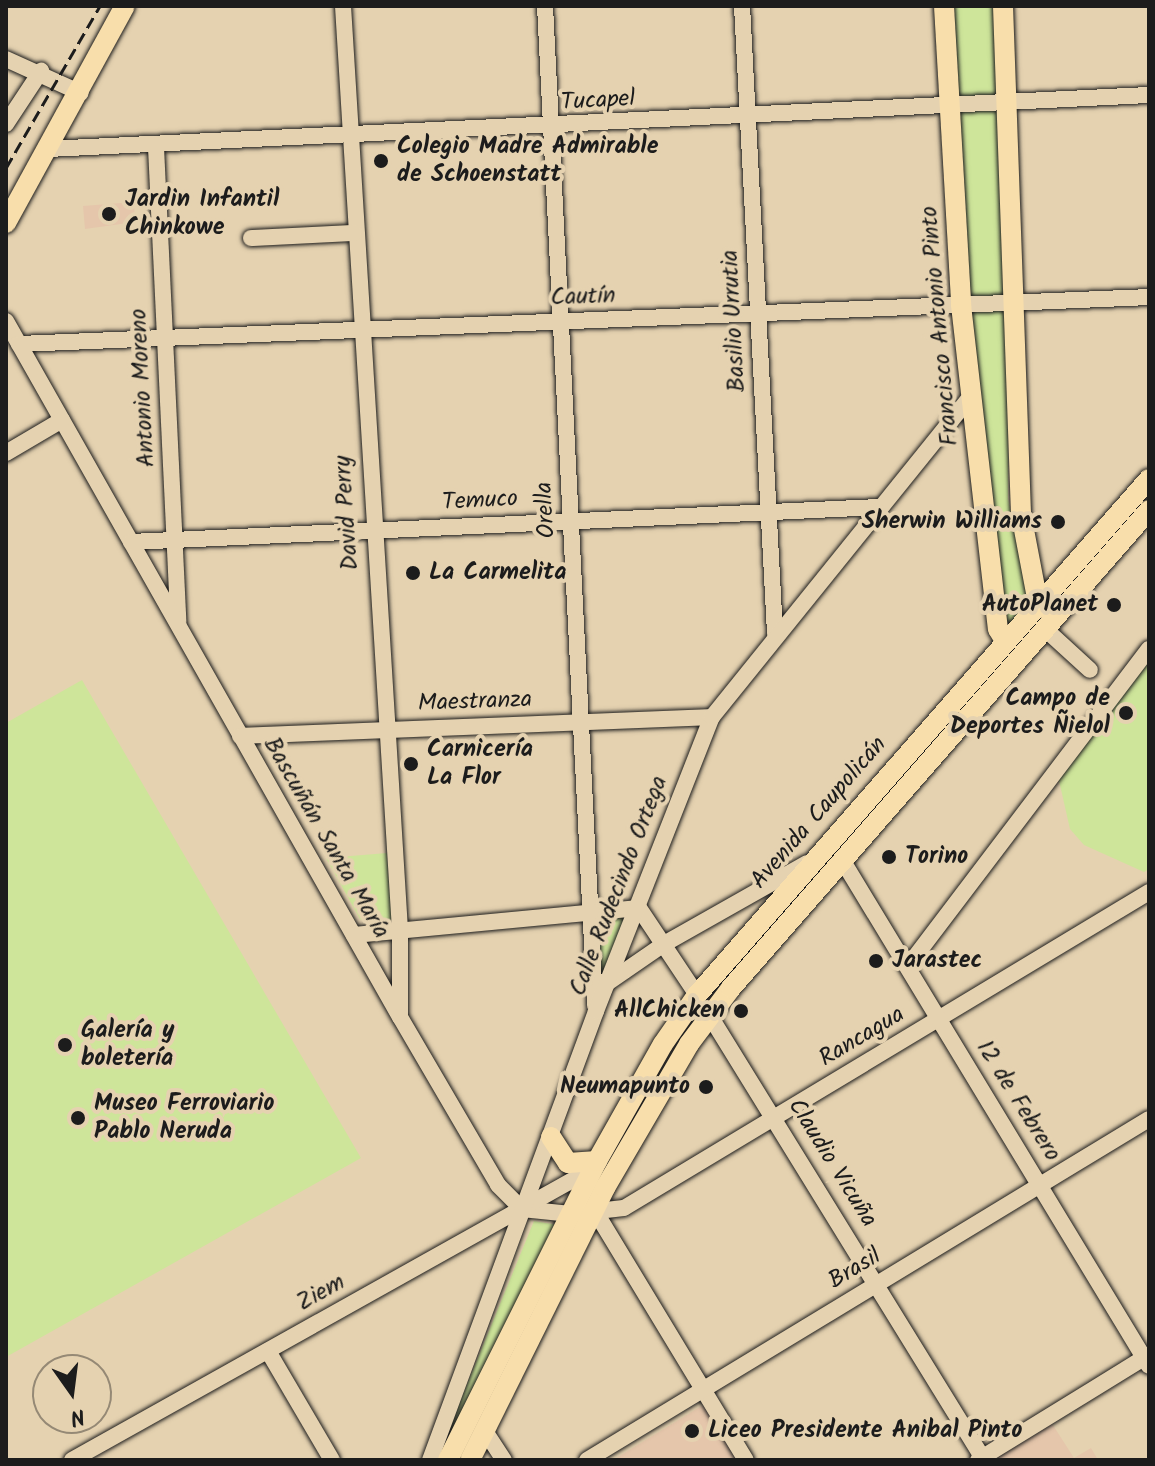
<!DOCTYPE html>
<html>
<head>
<meta charset="utf-8">
<style>
  body { margin:0 }
  #map { position:relative; width:1155px; height:1466px; overflow:hidden; background:#e5d2b0; font-family:Kalam,sans-serif }
  div>[style] { position:absolute }
  .built>* { inset:0; background:#e5c6ab }
  .green>* { inset:0; background:#cee59a }
  .roads { filter:drop-shadow(0 0 2px #1c1c1c) drop-shadow(0 0 2px #1c1c1c) }
  .minor>* { height:16px; margin:-8px; padding:0 8px; transform-origin:8px; border-radius:8px; background:#e5d2b0 }
  .major>* { height:20px; margin:-10px; padding:0 10px; transform-origin:10px; border-radius:10px; background:#f8deab }
  .rail>* { height:3px; margin-top:-1.5px; transform-origin:0; background:repeating-linear-gradient(90deg,#1c1c1c 0 12px,transparent 0 18px) }
  .dots>* { width:22px; height:22px; translate:-50% -50%; box-sizing:border-box; border:4px solid #e5d2b0; border-radius:50% }
  span { translate:-50% -50%; white-space:nowrap; text-align:center; line-height:1.15; -webkit-text-stroke:8px #e5d2b0; paint-order:stroke }
  .street-label { font-size:24px; color:#1c1c1c }
  .poi-label { font-size:24px; color:#1c1c1c; font-weight:700 }
  .left { translate:0 -50%; text-align:left }
  .right { translate:-100% -50%; text-align:right }
  .frame { position:absolute; inset:0; border:8px solid #1c1c1c; pointer-events:none }
  .north { position:absolute; left:32px; top:1354px; width:80px; height:80px; box-sizing:border-box; background:#e5d2b0; border:2px solid #958975; border-radius:50%; rotate:166deg; font-size:22px; font-weight:700; line-height:32px; text-align:center; color:#1c1c1c }
  .north::after { content:''; display:block; margin:auto; width:28px; height:36px; background:#1c1c1c; clip-path:polygon(50% 0,100% 100%,50% 72%,0 100%) }
</style>
</head>
<body>
<div id="map">
  <div class="built">
    <i style="clip-path:polygon(134px 202px,135px 222px,85px 229px,83px 206px)"></i>
    <i style="clip-path:polygon(708px 1402px,742px 1460px,613px 1460px)"></i>
    <i style="clip-path:polygon(1051px 1422px,1074px 1458px,1091px 1448px,1098px 1460px,998px 1460px,995px 1454px)"></i>
  </div>
  <div class="green">
    <i style="clip-path:polygon(950px 6px,996px 6px,1010px 321px,1008px 499px,1031px 602px,1010px 628px,1004px 624px,968px 325px)"></i>
    <i style="clip-path:polygon(1149px 653px,1149px 869px,1144px 872px,1084px 845px,1070px 829px,1057px 772px)"></i>
    <i style="clip-path:polygon(82px 680px,361px 1158px,6px 1357px,6px 723px)"></i>
    <i style="clip-path:polygon(387px 853px,392px 921px,366px 922px,360px 919px,326px 858px)"></i>
    <i style="clip-path:polygon(628px 917px,602px 982px,595px 919px)"></i>
    <i style="clip-path:polygon(534px 1221px,558px 1225px,530px 1273px,445px 1460px,436px 1460px)"></i>
  </div>
  <div class="roads">
    <div class="minor">
      <i style="left:343px;top:6px;width:927px;rotate:86.47deg"></i>
      <i style="left:400px;top:931px;width:84px;rotate:90deg"></i>
      <i style="left:545px;top:6px;width:1000px;rotate:87.13deg"></i>
      <i style="left:742px;top:6px;width:628px;rotate:86.99deg"></i>
      <i style="left:6px;top:59px;width:82px;rotate:24.4deg"></i>
      <i style="left:6px;top:124px;width:64px;rotate:-56.6deg"></i>
      <i style="left:156px;top:147px;width:475px;rotate:87.3deg"></i>
      <i style="left:48px;top:149px;width:1102px;rotate:-2.81deg"></i>
      <i style="left:251px;top:238px;width:103px;rotate:-2.8deg"></i>
      <i style="left:6px;top:321px;width:800px;rotate:60.49deg"></i>
      <i style="left:400px;top:1017px;width:194px;rotate:59.7deg"></i>
      <i style="left:498px;top:1185px;width:34px;rotate:45deg"></i>
      <i style="left:522px;top:1209px;width:49px;rotate:5.8deg"></i>
      <i style="left:571px;top:1214px;width:53px;rotate:-6.5deg"></i>
      <i style="left:624px;top:1208px;width:613px;rotate:-31.04deg"></i>
      <i style="left:19px;top:344px;width:1131px;rotate:-2.38deg"></i>
      <i style="left:6px;top:453px;width:65px;rotate:-30.5deg"></i>
      <i style="left:131px;top:542px;width:749px;rotate:-2.68deg"></i>
      <i style="left:1044px;top:628px;width:62px;rotate:42.4deg"></i>
      <i style="left:240px;top:736px;width:472px;rotate:-2.3deg"></i>
      <i style="left:844px;top:863px;width:588px;rotate:58.77deg"></i>
      <i style="left:354px;top:935px;width:286px;rotate:-5.4deg"></i>
      <i style="left:639px;top:908px;width:105px;rotate:56.3deg"></i>
      <i style="left:908px;top:966px;width:398px;rotate:-52.8deg"></i>
      <i style="left:606px;top:984px;width:70px;rotate:-34.6deg"></i>
      <i style="left:664px;top:944px;width:164px;rotate:-29.5deg"></i>
      <i style="left:710px;top:1016px;width:522px;rotate:58.32deg"></i>
      <i style="left:595px;top:1211px;width:291px;rotate:58.8deg"></i>
      <i style="left:268px;top:1351px;width:126px;rotate:59.6deg"></i>
      <i style="left:485px;top:1431px;width:35px;rotate:57deg"></i>
      <i style="left:72px;top:1460px;width:598px;rotate:-29.22deg"></i>
      <i style="left:430px;top:1460px;width:479px;rotate:-69.7deg"></i>
      <i style="left:596px;top:1011px;width:316px;rotate:-68.5deg"></i>
      <i style="left:712px;top:717px;width:412px;rotate:-51.1deg"></i>
      <i style="left:587px;top:1460px;width:657px;rotate:-31.25deg"></i>
      <i style="left:978px;top:1460px;width:201px;rotate:-31.6deg"></i>
    </div>
    <div class="major">
      <i style="left:944px;top:6px;width:299px;rotate:86.7deg"></i>
      <i style="left:961px;top:305px;width:326px;rotate:83.5deg"></i>
      <i style="left:998px;top:629px;width:12px;rotate:59deg"></i>
      <i style="left:1003px;top:6px;width:508px;rotate:87.97deg"></i>
      <i style="left:1021px;top:514px;width:96px;rotate:79.2deg"></i>
      <i style="left:6px;top:223px;width:247px;rotate:-61.3deg"></i>
      <i style="left:551px;top:1137px;width:31px;rotate:57deg"></i>
      <i style="left:568px;top:1163px;width:29px;rotate:-4deg"></i>
      <i style="left:448px;top:1460px;width:334px;rotate:-63.5deg"></i>
      <i style="left:597px;top:1161px;width:134px;rotate:-60.6deg"></i>
      <i style="left:663px;top:1044px;width:60px;rotate:-55.2deg"></i>
      <i style="left:697px;top:995px;width:686px;rotate:-48.78deg"></i>
      <i style="left:470px;top:1460px;width:304px;rotate:-63.6deg"></i>
      <i style="left:605px;top:1188px;width:167px;rotate:-59.7deg"></i>
      <i style="left:689px;top:1044px;width:70px;rotate:-53.1deg"></i>
      <i style="left:731px;top:988px;width:635px;rotate:-48.83deg"></i>
    </div>
  </div>
  <div class="rail">
    <i style="left:6px;top:168px;width:187px;rotate:-59.9deg"></i>
  </div>
  <div class="dots">
    <i style="left:381px;top:161px;background:#1c1c1c"></i>
    <i style="left:109px;top:214px;background:#1c1c1c"></i>
    <i style="left:1058px;top:522px;background:#1c1c1c"></i>
    <i style="left:413px;top:573px;background:#1c1c1c"></i>
    <i style="left:1114px;top:605px;background:#1c1c1c"></i>
    <i style="left:1126px;top:713px;background:#1c1c1c"></i>
    <i style="left:411px;top:764px;background:#1c1c1c"></i>
    <i style="left:889px;top:857px;background:#1c1c1c"></i>
    <i style="left:876px;top:961px;background:#1c1c1c"></i>
    <i style="left:741px;top:1011px;background:#1c1c1c"></i>
    <i style="left:65px;top:1045px;background:#1c1c1c"></i>
    <i style="left:706px;top:1087px;background:#1c1c1c"></i>
    <i style="left:78px;top:1118px;background:#1c1c1c"></i>
    <i style="left:692px;top:1431px;background:#1c1c1c"></i>
  </div>
  <div class="street-label">
    <span style="left:598px;top:101px;rotate:-3deg">Tucapel</span>
    <span style="left:583px;top:297px;rotate:-2deg">Cautín</span>
    <span style="left:734px;top:321px;rotate:-93deg">Basilio Urrutia</span>
    <span style="left:940px;top:326px;rotate:-95deg">Francisco Antonio Pinto</span>
    <span style="left:143px;top:388px;rotate:-93deg">Antonio Moreno</span>
    <span style="left:480px;top:501px;rotate:-3deg">Temuco</span>
    <span style="left:546px;top:510px;rotate:-93deg">Orella</span>
    <span style="left:347px;top:513px;rotate:-94deg">David Perry</span>
    <span style="left:475px;top:702px;rotate:-2deg">Maestranza</span>
    <span style="left:819px;top:813px;rotate:-49deg">Avenida Caupolicán</span>
    <span style="left:326px;top:838px;rotate:60deg">Bascuñán Santa María</span>
    <span style="left:619px;top:886px;rotate:-69deg">Calle Rudecindo Ortega</span>
    <span style="left:862px;top:1037px;rotate:-31deg">Rancagua</span>
    <span style="left:1018px;top:1101px;rotate:58deg">12 de Febrero</span>
    <span style="left:832px;top:1163px;rotate:58deg">Claudio Vicuña</span>
    <span style="left:855px;top:1269px;rotate:-31deg">Brasil</span>
    <span style="left:321px;top:1293px;rotate:-29deg">Ziem</span>
  </div>
  <div class="poi-label">
    <span class="left" style="left:397px;top:161px">Colegio Madre Admirable<br>de Schoenstatt</span>
    <span class="left" style="left:125px;top:214px">Jardin Infantil<br>Chinkowe</span>
    <span class="right" style="left:1042px;top:522px">Sherwin Williams</span>
    <span class="left" style="left:429px;top:573px">La Carmelita</span>
    <span class="right" style="left:1098px;top:605px">AutoPlanet</span>
    <span class="right" style="left:1110px;top:713px">Campo de<br>Deportes Ñielol</span>
    <span class="left" style="left:427px;top:764px">Carnicería<br>La Flor</span>
    <span class="left" style="left:905px;top:857px">Torino</span>
    <span class="left" style="left:892px;top:961px">Jarastec</span>
    <span class="right" style="left:725px;top:1011px">AllChicken</span>
    <span class="left" style="left:81px;top:1045px">Galería y<br>boletería</span>
    <span class="right" style="left:690px;top:1087px">Neumapunto</span>
    <span class="left" style="left:94px;top:1118px">Museo Ferroviario<br>Pablo Neruda</span>
    <span class="left" style="left:708px;top:1431px">Liceo Presidente Anibal Pinto</span>
  </div>
  <div class="frame"></div>
  <div class="north">N</div>
</div>
</body>
</html>
